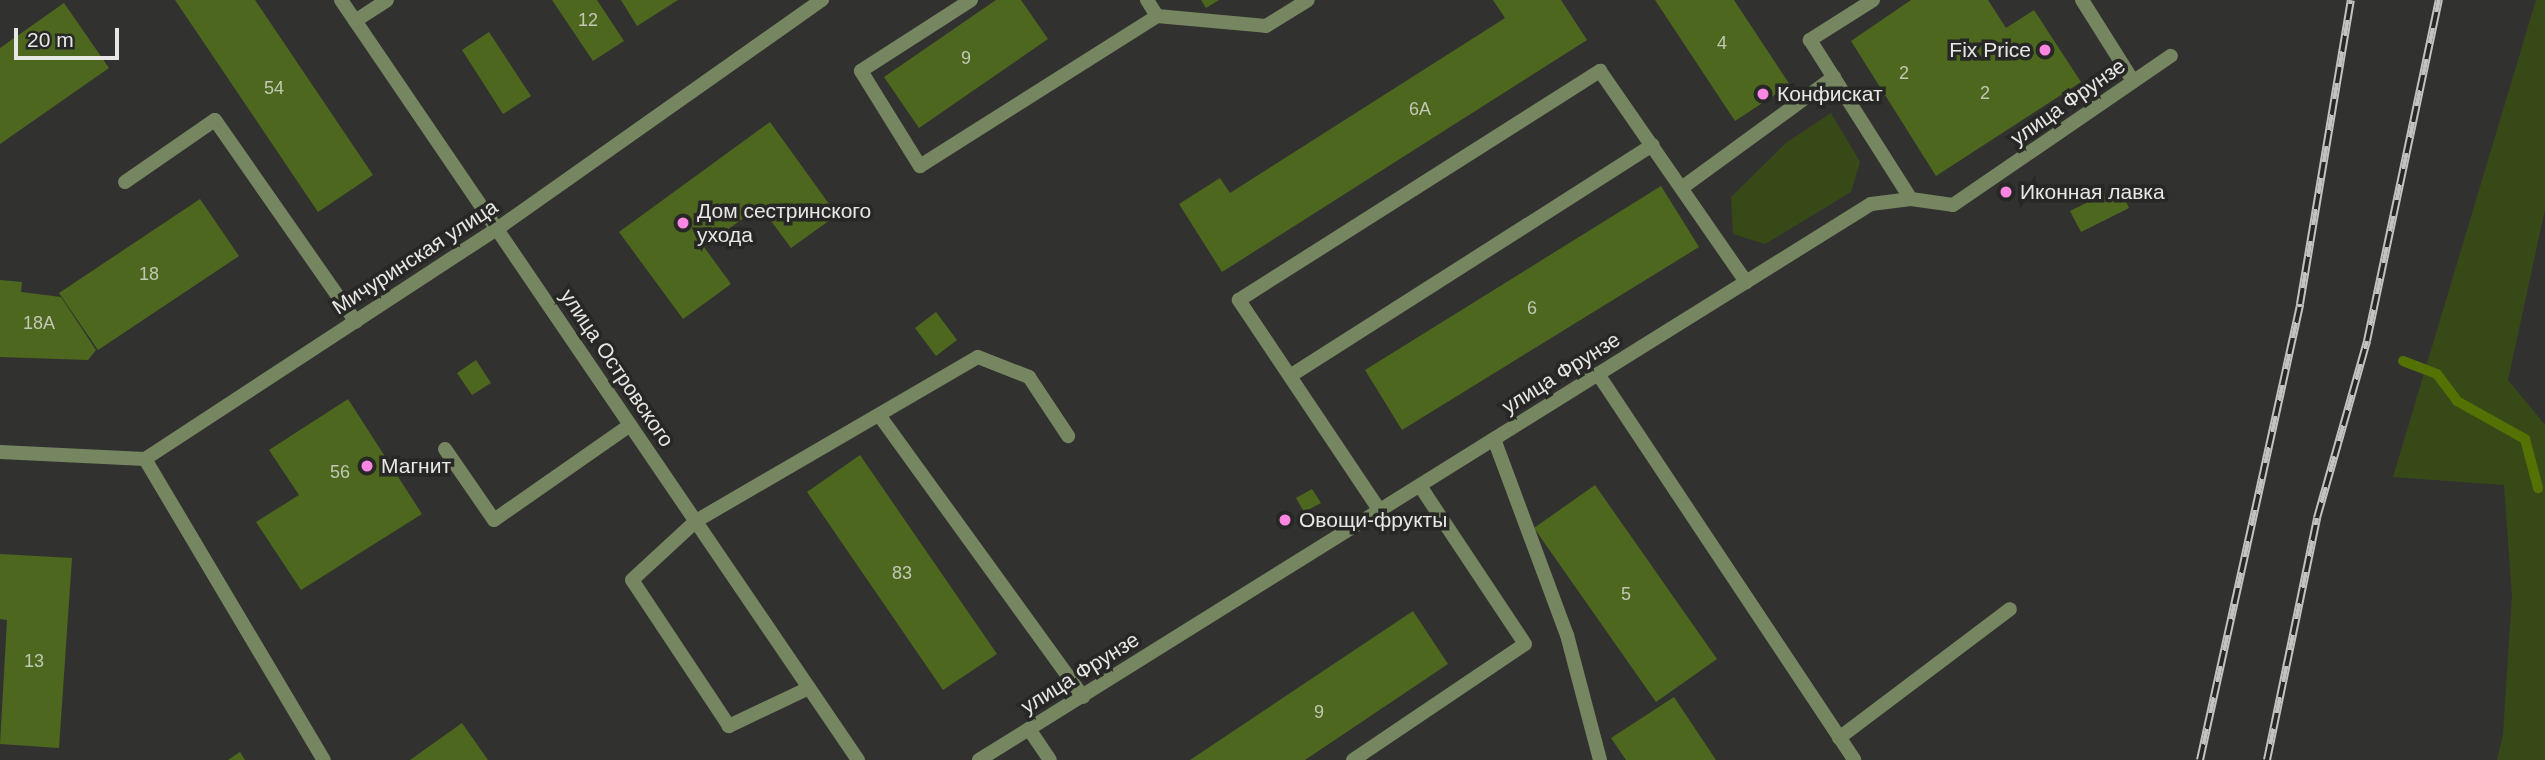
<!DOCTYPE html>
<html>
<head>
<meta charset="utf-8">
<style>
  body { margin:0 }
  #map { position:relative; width:2545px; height:760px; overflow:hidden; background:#313230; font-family:Arial,sans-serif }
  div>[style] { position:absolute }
  .green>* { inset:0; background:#384918 }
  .stream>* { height:10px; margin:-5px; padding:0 5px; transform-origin:5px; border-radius:5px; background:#547203 }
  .building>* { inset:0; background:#4e671e }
  .lane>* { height:14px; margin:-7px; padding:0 7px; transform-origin:7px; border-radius:7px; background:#768660 }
  .street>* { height:14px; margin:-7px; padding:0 7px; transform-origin:7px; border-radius:7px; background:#768660 }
  .rail>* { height:8px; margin-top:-4px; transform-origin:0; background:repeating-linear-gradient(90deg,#272826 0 16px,#c2c3c1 0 32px); box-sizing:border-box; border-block:2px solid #c2c3c1 }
  .dots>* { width:19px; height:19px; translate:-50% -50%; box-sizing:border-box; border:4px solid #272826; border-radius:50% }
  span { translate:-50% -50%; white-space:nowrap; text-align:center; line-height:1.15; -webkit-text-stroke:7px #272826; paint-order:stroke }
  .number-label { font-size:18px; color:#c1c8b4 }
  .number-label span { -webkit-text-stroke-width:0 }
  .poi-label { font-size:21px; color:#e7e8e6 }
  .right { translate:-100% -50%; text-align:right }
  .left { translate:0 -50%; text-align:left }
  .street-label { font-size:21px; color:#e7e8e6 }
  .scale { position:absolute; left:14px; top:28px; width:105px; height:32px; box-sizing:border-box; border:4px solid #e7e8e6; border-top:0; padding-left:9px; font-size:21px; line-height:24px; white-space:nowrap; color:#e7e8e6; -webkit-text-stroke:5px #272826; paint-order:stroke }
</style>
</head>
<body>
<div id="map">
  <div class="green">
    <i style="clip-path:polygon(2536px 0,2545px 0,2545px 209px,2508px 380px,2545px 425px,2545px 760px,2497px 760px,2503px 734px,2512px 596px,2504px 485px,2393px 477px)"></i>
    <i style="clip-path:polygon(1831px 113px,1860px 162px,1851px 192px,1765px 244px,1733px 234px,1731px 197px,1786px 143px)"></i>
  </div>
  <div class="stream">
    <i style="left:2403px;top:361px;width:36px;rotate:21deg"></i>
    <i style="left:2437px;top:374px;width:34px;rotate:53deg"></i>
    <i style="left:2457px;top:401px;width:78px;rotate:29.2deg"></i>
    <i style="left:2525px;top:439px;width:51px;rotate:75.1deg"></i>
  </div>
  <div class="building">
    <i style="clip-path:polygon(175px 0,255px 0,373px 175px,318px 212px)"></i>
    <i style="clip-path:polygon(552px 0,597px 0,624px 41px,593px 61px)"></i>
    <i style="clip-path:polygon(621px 0,678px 0,637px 26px)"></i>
    <i style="clip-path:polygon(996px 0,1021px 0,1048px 39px,919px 128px,884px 77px)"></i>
    <i style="clip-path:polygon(1201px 0,1219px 0,1206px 8px)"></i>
    <i style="clip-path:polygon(1493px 0,1561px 0,1587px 40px,1222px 272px,1179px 204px,1220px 178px,1230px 193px,1505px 18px)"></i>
    <i style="clip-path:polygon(1655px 0,1734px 0,1790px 85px,1735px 121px)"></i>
    <i style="clip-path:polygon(1911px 0,1988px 0,2006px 28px,2034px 10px,2081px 82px,1936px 176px,1851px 41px)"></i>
    <i style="clip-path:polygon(64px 3px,109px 68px,0 144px,0 48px)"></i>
    <i style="clip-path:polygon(489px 32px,531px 96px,503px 114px,462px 50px)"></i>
    <i style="clip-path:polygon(770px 122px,837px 215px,791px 248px,760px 206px,704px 247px,731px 284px,683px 319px,619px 232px)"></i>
    <i style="clip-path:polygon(2008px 183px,2014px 194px,2004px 200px,1998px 190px)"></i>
    <i style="clip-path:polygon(1661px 186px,1699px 247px,1402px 430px,1365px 370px)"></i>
    <i style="clip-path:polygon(2119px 187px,2129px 208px,2081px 232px,2070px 211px)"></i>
    <i style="clip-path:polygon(200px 199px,239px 256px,98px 350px,59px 293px)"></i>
    <i style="clip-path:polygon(0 280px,22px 282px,21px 292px,61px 297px,96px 350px,88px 360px,0 357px)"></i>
    <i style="clip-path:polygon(936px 312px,957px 340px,936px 356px,915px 328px)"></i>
    <i style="clip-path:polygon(476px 360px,491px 383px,472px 395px,457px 373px)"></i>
    <i style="clip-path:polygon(348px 399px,422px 514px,301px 590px,256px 522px,299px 495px,269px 450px)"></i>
    <i style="clip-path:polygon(860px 455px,997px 654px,943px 690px,807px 492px)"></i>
    <i style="clip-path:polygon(1595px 485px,1717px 659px,1656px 702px,1534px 528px)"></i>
    <i style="clip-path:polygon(1312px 489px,1321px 503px,1304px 512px,1296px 498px)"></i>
    <i style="clip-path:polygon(1288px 514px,1293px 522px,1284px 528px,1278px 520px)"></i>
    <i style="clip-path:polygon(0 554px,72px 558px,59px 748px,0 744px,7px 620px,0 619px)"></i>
    <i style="clip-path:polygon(1413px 611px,1448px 664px,1305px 760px,1190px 760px)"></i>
    <i style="clip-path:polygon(1674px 697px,1716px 760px,1626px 760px,1611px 738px)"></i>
    <i style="clip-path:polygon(462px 723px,488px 760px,410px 760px)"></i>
    <i style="clip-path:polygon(240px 752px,245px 760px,228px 760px)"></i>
  </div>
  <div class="lane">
    <i style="left:971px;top:0;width:131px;rotate:147.2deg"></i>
    <i style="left:861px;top:71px;width:112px;rotate:58.2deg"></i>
    <i style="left:920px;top:166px;width:280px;rotate:-32.3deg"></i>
    <i style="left:1157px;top:16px;width:19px;rotate:-122deg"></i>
    <i style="left:1873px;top:0;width:75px;rotate:147.6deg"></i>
    <i style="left:1810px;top:40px;width:188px;rotate:57.6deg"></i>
    <i style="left:2082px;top:0;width:96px;rotate:57.8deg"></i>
    <i style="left:1157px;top:16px;width:109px;rotate:5.2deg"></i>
    <i style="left:1266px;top:26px;width:49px;rotate:-31.8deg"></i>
    <i style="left:355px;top:21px;width:38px;rotate:-33deg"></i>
    <i style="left:125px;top:182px;width:109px;rotate:-34.6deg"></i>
    <i style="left:215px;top:120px;width:246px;rotate:55.1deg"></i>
    <i style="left:1683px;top:187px;width:187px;rotate:-36.1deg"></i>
    <i style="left:1598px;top:374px;width:463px;rotate:56.4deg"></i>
    <i style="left:1290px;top:376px;width:430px;rotate:-32.5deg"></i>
    <i style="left:879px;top:415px;width:348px;rotate:54.1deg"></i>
    <i style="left:1494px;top:439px;width:209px;rotate:69.6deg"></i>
    <i style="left:1567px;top:635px;width:129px;rotate:75.2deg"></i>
    <i style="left:445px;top:449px;width:86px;rotate:55.4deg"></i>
    <i style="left:494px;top:520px;width:166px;rotate:-34.9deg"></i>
    <i style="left:145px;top:459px;width:350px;rotate:59.3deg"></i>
    <i style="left:1380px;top:511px;width:254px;rotate:-123.8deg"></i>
    <i style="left:1239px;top:300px;width:428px;rotate:-32.4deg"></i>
    <i style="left:1600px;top:71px;width:257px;rotate:55.3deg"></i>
    <i style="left:809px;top:688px;width:89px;rotate:154.6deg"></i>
    <i style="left:729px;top:726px;width:175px;rotate:-123.6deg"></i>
    <i style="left:632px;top:580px;width:87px;rotate:-42.7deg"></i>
    <i style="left:696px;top:521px;width:326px;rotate:-30.2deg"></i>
    <i style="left:978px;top:357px;width:55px;rotate:21.4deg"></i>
    <i style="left:1029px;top:377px;width:71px;rotate:56.5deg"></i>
    <i style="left:1029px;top:729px;width:37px;rotate:56deg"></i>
    <i style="left:1839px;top:738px;width:214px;rotate:-37deg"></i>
    <i style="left:1353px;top:760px;width:207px;rotate:-34deg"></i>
    <i style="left:1525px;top:644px;width:190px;rotate:-123.6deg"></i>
  </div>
  <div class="street">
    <i style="left:341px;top:0;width:919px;rotate:55.77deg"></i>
    <i style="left:0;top:452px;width:145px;rotate:2.8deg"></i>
    <i style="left:145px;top:459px;width:420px;rotate:-33.2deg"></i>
    <i style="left:497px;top:229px;width:398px;rotate:-35.2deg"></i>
    <i style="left:979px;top:760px;width:1051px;rotate:-31.94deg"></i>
    <i style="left:1871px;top:204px;width:40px;rotate:-7.1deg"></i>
    <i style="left:1911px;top:199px;width:42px;rotate:8.1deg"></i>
    <i style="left:1953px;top:205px;width:264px;rotate:-34.4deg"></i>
  </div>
  <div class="rail">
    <i style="left:2200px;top:760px;width:467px;rotate:-77.6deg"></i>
    <i style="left:2300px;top:304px;width:308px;rotate:-80.5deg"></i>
    <i style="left:2267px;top:760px;width:247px;rotate:-78.3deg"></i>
    <i style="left:2317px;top:518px;width:184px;rotate:-74.2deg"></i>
    <i style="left:2367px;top:341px;width:349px;rotate:-78.1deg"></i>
  </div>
  <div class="dots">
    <i style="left:2045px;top:50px;background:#fd86e2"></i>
    <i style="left:1763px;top:94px;background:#fd86e2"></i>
    <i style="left:2006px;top:192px;background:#fd86e2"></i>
    <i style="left:683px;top:223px;background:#fd86e2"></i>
    <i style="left:367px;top:466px;background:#fd86e2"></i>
    <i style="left:1285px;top:520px;background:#fd86e2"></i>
  </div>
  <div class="number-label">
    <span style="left:588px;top:20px">12</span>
    <span style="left:1722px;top:43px">4</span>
    <span style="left:966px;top:58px">9</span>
    <span style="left:1904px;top:73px">2</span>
    <span style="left:274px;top:88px">54</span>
    <span style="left:1985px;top:93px">2</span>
    <span style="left:1420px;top:109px">6А</span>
    <span style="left:149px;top:274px">18</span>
    <span style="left:1532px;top:308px">6</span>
    <span style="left:39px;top:323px">18А</span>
    <span style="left:340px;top:472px">56</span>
    <span style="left:902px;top:573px">83</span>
    <span style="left:1626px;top:594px">5</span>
    <span style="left:34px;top:661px">13</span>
    <span style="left:1319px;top:712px">9</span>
  </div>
  <div class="poi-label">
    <span class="right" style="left:2031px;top:50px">Fix Price</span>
    <span class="left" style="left:1777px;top:94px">Конфискат</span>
    <span class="left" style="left:2020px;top:192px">Иконная лавка</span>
    <span class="left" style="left:697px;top:223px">Дом сестринского<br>ухода</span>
    <span class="left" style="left:381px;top:466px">Магнит</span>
    <span class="left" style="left:1299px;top:520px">Овощи-фрукты</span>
  </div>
  <div class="street-label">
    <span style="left:2068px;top:102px;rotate:-35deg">улица Фрунзе</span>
    <span style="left:415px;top:257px;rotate:-33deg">Мичуринская улица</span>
    <span style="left:617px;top:368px;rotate:56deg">улица Островского</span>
    <span style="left:1561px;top:373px;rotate:-32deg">улица Фрунзе</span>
    <span style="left:1080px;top:673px;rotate:-32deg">улица Фрунзе</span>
  </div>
  <div class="scale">20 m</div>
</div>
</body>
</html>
